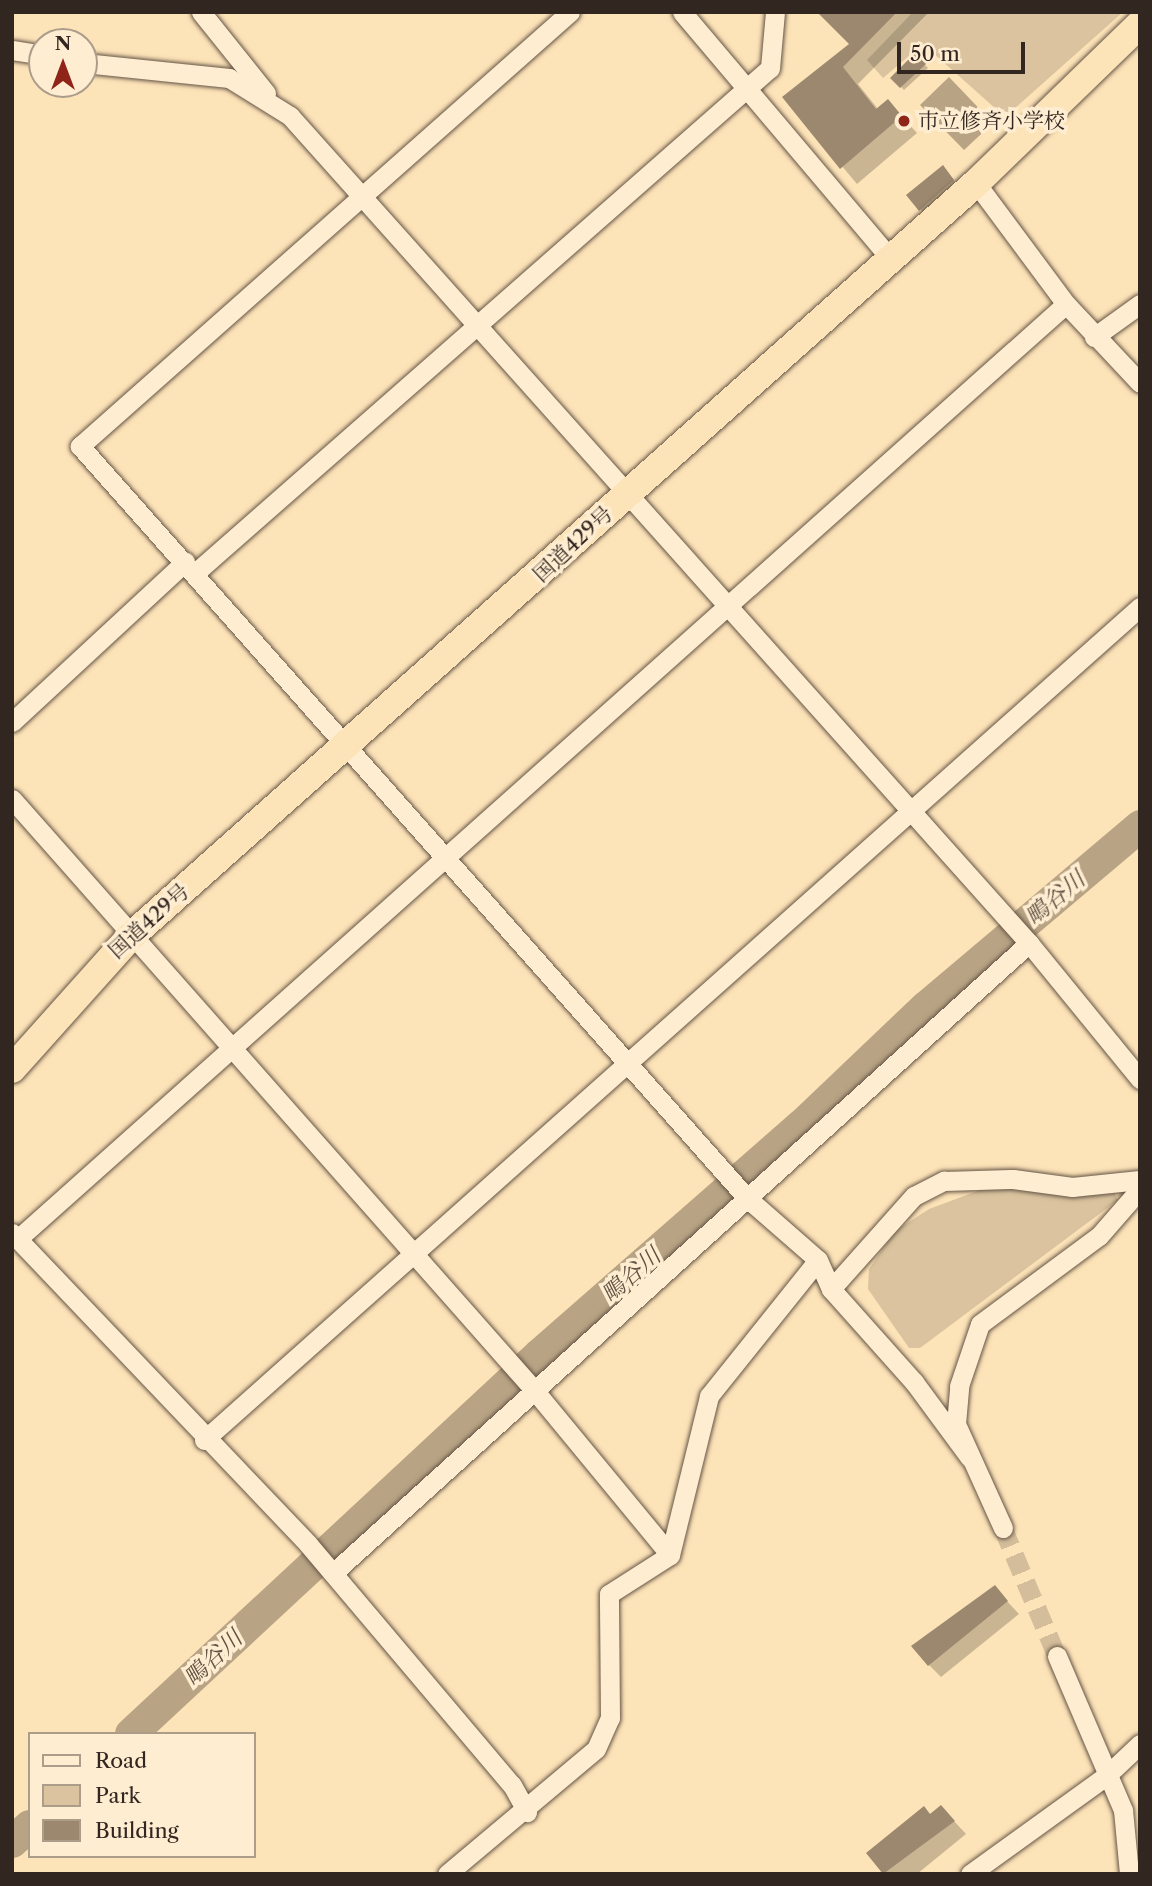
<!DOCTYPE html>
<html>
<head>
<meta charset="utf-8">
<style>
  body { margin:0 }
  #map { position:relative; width:1152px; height:1886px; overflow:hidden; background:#fde3b8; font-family:"Libre Caslon Text","Noto Serif JP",serif }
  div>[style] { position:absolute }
  .green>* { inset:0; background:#dac39e }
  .water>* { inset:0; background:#b8a384 }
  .shadow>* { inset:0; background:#0003 }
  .river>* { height:32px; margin:-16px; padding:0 16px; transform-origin:16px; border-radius:16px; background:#b8a384 }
  .building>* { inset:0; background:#9c886f }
  .minor-tunnel>* { height:19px; margin-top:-9.5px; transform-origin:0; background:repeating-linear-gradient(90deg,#d4bd9a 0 19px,transparent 0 29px) }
  .roads { filter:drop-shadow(0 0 2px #655546) drop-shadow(0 0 2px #655546) }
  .minor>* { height:19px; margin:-9.5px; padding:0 9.5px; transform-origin:9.5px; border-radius:9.5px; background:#feedd1 }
  .highway>* { height:28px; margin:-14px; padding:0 14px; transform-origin:14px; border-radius:14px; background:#fde3b8 }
  .dots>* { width:19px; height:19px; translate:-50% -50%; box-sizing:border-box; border:4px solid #feedd1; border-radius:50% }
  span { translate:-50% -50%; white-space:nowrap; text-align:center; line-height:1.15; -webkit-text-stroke:7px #feedd1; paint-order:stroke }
  .poi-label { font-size:21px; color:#322620 }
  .left { translate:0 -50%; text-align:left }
  .street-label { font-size:21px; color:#322620 }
  .water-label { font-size:23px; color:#615243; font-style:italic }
  .frame { position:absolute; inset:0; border:14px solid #322620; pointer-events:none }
  .legend { position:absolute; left:28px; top:1732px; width:228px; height:126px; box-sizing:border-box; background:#feedd1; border:2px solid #ac9d8a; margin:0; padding:9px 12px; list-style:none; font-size:21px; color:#322620 }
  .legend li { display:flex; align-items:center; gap:14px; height:35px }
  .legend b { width:35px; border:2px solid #ac9d8a }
  .north { position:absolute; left:28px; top:28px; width:70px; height:70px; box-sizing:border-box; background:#feedd1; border:2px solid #ac9d8a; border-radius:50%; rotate:0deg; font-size:19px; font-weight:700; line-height:28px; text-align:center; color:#322620 }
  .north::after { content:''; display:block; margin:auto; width:24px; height:32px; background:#8f2418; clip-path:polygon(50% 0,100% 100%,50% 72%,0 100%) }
  .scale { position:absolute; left:897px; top:42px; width:128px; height:32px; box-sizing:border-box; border:4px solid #322620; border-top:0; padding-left:9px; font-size:21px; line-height:24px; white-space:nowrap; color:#322620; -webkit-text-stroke:5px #feedd1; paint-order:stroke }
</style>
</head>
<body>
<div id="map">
  <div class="green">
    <i style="clip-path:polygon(913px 12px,1123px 12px,1005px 117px,923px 44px,883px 78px,867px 60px)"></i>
    <i style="clip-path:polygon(999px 1183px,1114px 1192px,1118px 1200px,920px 1348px,909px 1348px,868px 1289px,869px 1269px,895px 1231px,929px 1209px)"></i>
  </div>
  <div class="water">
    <i style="clip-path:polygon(949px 77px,993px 123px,964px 150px,920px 105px)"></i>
  </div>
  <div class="shadow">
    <i style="clip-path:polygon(832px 12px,929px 12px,858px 84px,878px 109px,888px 101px,917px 133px,857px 184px,784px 97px,852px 44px)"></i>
    <i style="clip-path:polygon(915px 55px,928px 68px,904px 90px,893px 78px)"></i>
    <i style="clip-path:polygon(949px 174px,960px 188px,927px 217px,908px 195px)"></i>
    <i style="clip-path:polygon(994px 1587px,1019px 1614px,941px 1677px,929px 1665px)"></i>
    <i style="clip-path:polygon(941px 1807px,966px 1834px,917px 1874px,885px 1874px,868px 1854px)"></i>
  </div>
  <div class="river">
    <i style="left:131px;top:1734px;width:557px;rotate:-42.89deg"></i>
    <i style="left:539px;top:1355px;width:349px;rotate:-41.2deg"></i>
    <i style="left:802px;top:1125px;width:170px;rotate:-43.6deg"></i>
    <i style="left:925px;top:1008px;width:282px;rotate:-40.2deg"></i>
    <i style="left:12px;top:1842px;width:24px;rotate:-42deg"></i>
  </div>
  <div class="building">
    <i style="clip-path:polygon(817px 12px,897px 12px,843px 67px,876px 109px,888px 99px,902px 116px,840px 169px,782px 97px,849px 44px)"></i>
    <i style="clip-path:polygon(915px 53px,926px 64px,900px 88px,890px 78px)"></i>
    <i style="clip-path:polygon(943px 165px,954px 180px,919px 211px,906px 195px)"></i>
    <i style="clip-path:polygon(995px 1585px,1008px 1601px,928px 1666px,911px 1646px)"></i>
    <i style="clip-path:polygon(941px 1805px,955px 1821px,883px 1874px,866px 1853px,924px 1806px,930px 1814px)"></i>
  </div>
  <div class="minor-tunnel">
    <i style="left:1003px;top:1528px;width:139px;rotate:67.1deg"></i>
  </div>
  <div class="roads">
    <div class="minor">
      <i style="left:201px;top:12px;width:104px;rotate:51.3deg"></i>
      <i style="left:570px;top:12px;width:655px;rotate:138.47deg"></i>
      <i style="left:80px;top:446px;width:1005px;rotate:48.43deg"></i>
      <i style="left:747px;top:1198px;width:94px;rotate:41.1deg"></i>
      <i style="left:818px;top:1260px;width:32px;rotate:66deg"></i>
      <i style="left:831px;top:1289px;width:125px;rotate:48.3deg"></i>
      <i style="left:914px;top:1382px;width:94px;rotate:53.6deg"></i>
      <i style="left:682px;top:12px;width:321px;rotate:49.8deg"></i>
      <i style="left:12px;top:50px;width:30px;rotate:9deg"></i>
      <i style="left:84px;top:63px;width:146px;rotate:5.9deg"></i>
      <i style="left:229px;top:78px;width:72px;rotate:31.9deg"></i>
      <i style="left:290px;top:116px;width:1109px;rotate:48.22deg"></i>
      <i style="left:1029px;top:943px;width:176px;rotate:50.8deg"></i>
      <i style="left:976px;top:183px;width:151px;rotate:53.4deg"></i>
      <i style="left:1066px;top:304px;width:108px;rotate:46.9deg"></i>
      <i style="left:1094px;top:337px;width:57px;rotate:-35.7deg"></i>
      <i style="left:195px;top:573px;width:765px;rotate:-41.29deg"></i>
      <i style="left:770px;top:68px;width:56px;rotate:-84.9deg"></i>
      <i style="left:12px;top:722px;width:236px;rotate:-42.8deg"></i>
      <i style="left:12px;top:799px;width:790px;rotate:48.54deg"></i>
      <i style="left:535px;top:1391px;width:212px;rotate:50.5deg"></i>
      <i style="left:12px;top:1233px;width:429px;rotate:46.4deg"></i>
      <i style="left:308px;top:1544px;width:316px;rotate:49.8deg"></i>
      <i style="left:512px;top:1785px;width:31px;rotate:61deg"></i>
      <i style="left:21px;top:1236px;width:1400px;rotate:-41.73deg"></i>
      <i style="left:831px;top:1289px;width:125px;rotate:-48.3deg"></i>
      <i style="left:914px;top:1196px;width:34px;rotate:-27deg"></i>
      <i style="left:944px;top:1181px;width:69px;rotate:-1.7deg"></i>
      <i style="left:1013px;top:1179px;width:60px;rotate:7.7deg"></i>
      <i style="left:1072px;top:1187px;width:68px;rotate:-5.9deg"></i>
      <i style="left:204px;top:1440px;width:1253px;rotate:-41.67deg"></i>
      <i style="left:1003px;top:1528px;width:114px;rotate:-114.3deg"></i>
      <i style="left:956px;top:1424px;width:38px;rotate:-85deg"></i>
      <i style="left:959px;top:1386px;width:65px;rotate:-71.3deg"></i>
      <i style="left:980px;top:1324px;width:148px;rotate:-36.5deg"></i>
      <i style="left:1099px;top:1236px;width:62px;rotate:-48.9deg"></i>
      <i style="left:333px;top:1573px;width:939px;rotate:-42.15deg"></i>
      <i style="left:1057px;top:1656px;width:168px;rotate:66.8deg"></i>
      <i style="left:1123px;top:1810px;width:64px;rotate:84.6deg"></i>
      <i style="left:447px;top:1874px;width:194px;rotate:-40deg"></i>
      <i style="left:596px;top:1749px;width:34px;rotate:-66deg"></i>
      <i style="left:610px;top:1718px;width:124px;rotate:-90.5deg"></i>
      <i style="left:609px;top:1594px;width:72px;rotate:-32.6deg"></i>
      <i style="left:670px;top:1555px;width:164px;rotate:-76.2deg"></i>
      <i style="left:709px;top:1396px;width:174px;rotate:-51.3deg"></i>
      <i style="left:970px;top:1874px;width:168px;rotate:-35.8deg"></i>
      <i style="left:1106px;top:1776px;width:47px;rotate:-43.3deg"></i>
    </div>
    <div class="highway">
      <i style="left:12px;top:1069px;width:177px;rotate:-48.2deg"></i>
      <i style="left:130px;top:937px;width:1133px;rotate:-41.71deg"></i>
      <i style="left:976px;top:183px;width:228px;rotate:-44.1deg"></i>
    </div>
  </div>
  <div class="dots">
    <i style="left:904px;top:121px;background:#8f2418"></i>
  </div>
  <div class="poi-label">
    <span class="left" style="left:918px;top:121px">市立修斉小学校</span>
  </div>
  <div class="street-label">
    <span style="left:573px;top:544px;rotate:-43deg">国道429号</span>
    <span style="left:149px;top:921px;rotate:-42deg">国道429号</span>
  </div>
  <div class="water-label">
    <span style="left:1055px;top:898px;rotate:-40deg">鴫谷川</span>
    <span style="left:631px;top:1275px;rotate:-41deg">鴫谷川</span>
    <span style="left:213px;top:1658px;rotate:-43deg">鴫谷川</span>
  </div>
  <div class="frame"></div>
  <ul class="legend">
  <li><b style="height:9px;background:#feedd1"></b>Road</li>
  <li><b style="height:19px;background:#dac39e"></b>Park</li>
  <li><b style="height:19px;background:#9c886f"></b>Building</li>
  </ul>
  <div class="north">N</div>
  <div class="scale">50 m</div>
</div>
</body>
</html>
